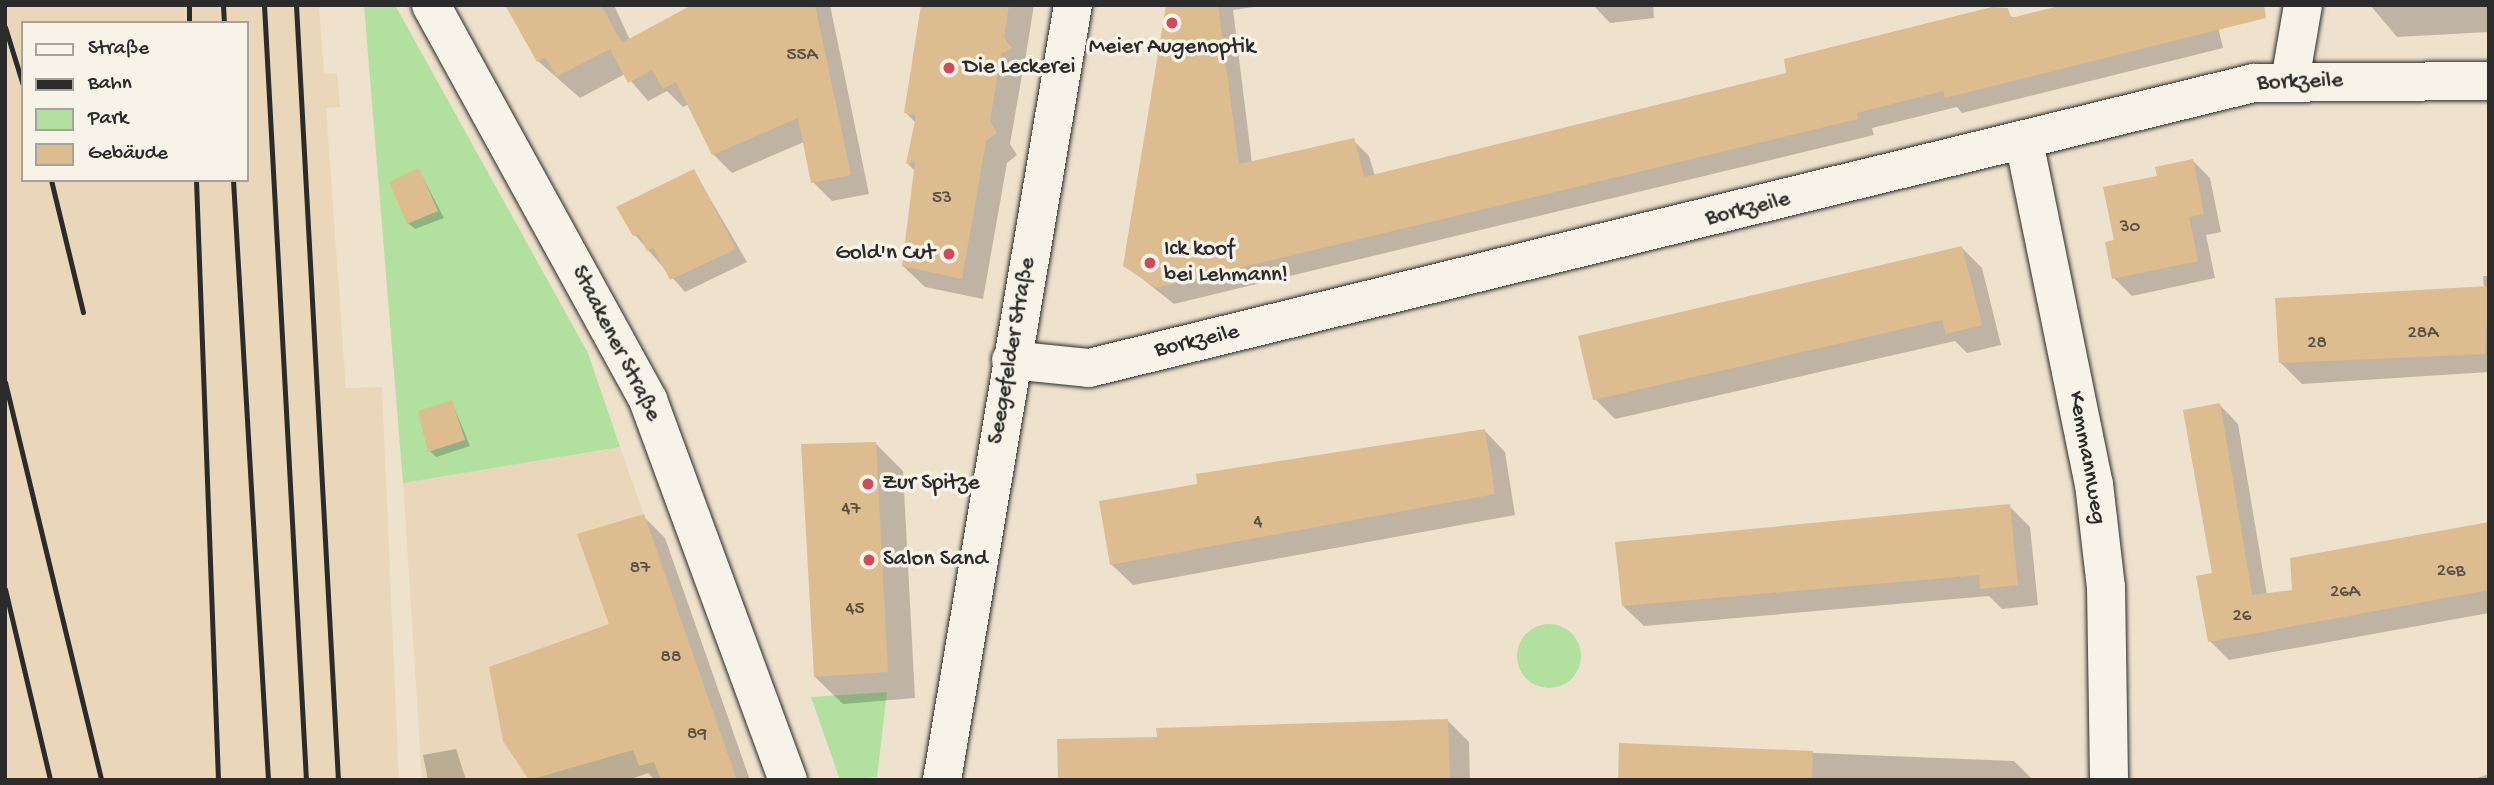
<!DOCTYPE html>
<html>
<head>
<meta charset="utf-8">
<style>
  body { margin:0 }
  #map { position:relative; width:2494px; height:785px; overflow:hidden; background:#efe2cd; font-family:"Gochi Hand",sans-serif }
  div>[style] { position:absolute }
  .built>* { inset:0; background:#ead7ba }
  .green>* { inset:0; background:#b1e09f }
  .round { border-radius:50% }
  .shadow>* { inset:0; background:#0003 }
  .building>* { inset:0; background:#ddbc8f }
  .roads { filter:drop-shadow(0 0 2px #2b2b2b) drop-shadow(0 0 2px #2b2b2b) }
  .street>* { height:38px; margin:-19px; padding:0 19px; transform-origin:19px; border-radius:19px; background:#f7f3e8 }
  .secondary>* { height:38px; margin:-19px; padding:0 19px; transform-origin:19px; border-radius:19px; background:#f7f3e8 }
  .rail>* { height:5px; margin:-2.5px; padding:0 2.5px; transform-origin:2.5px; border-radius:2.5px; background:#2b2b2b }
  .dots>* { width:19px; height:19px; translate:-50% -50%; box-sizing:border-box; border:4px solid #f7f3e8; border-radius:50% }
  span { translate:-50% -50%; white-space:nowrap; text-align:center; line-height:1.15; -webkit-text-stroke:7px #f7f3e8; paint-order:stroke }
  .number-label { font-size:19px; color:#584f44 }
  .number-label span { -webkit-text-stroke-width:0 }
  .poi-label { font-size:23px; color:#2b2b2b }
  .left { translate:0 -50%; text-align:left }
  .right { translate:-100% -50%; text-align:right }
  .street-label { font-size:23px; color:#2b2b2b }
  .frame { position:absolute; inset:0; border:7px solid #2b2b2b; pointer-events:none }
  .legend { position:absolute; left:21px; top:21px; width:228px; height:161px; box-sizing:border-box; background:#f7f3e8; border:2px solid #a5a39c; margin:0; padding:9px 12px; list-style:none; font-size:21px; color:#2b2b2b }
  .legend li { display:flex; align-items:center; gap:14px; height:35px }
  .legend b { width:35px; border:2px solid #a5a39c }
</style>
</head>
<body>
<div id="map">
  <div class="built">
    <i style="clip-path:polygon(evenodd,5px 5px,319px 5px,324px 74px,337px 73px,340px 107px,326px 108px,346px 388px,382px 387px,399px 780px,5px 780px,5px 5px,23px 23px,247px 23px,247px 180px,23px 180px,23px 23px)"></i>
    <i style="clip-path:polygon(620px 447px,737px 780px,422px 780px,403px 483px)"></i>
  </div>
  <div class="green">
    <i style="clip-path:polygon(364px 5px,395px 5px,588px 353px,620px 447px,403px 483px)"></i>
    <i class="round" style="left:1517px;top:624px;width:64px;height:64px"></i>
    <i style="clip-path:polygon(887px 692px,877px 777px,840px 780px,811px 697px)"></i>
  </div>
  <div class="shadow">
    <i style="clip-path:polygon(507px 5px,614px 5px,630px 40px,696px 5px,830px 5px,869px 194px,832px 201px,813px 182px,804px 142px,732px 173px,713px 154px,689px 104px,683px 107px,667px 91px,648px 101px,625px 74px,580px 98px,538px 61px)"></i>
    <i style="clip-path:polygon(925px 5px,1034px 5px,1025px 61px,1032px 70px,1022px 75px,1010px 144px,1017px 155px,1007px 163px,983px 299px,925px 287px,903px 266px,916px 172px,908px 164px,916px 123px,906px 113px)"></i>
    <i style="clip-path:polygon(1168px 5px,1268px 5px,1233px 10px,1252px 163px,1353px 140px,1369px 156px,1375px 176px,1788px 75px,1786px 60px,1992px 9px,2015px 18px,2213px 5px,2223px 48px,1962px 113px,1957px 107px,1872px 128px,1874px 135px,1174px 304px,1125px 265px)"></i>
    <i style="clip-path:polygon(1653px 5px,1654px 18px,1610px 23px,1593px 5px)"></i>
    <i style="clip-path:polygon(2370px 5px,2489px 5px,2489px 32px,2397px 37px)"></i>
    <i style="clip-path:polygon(2193px 161px,2210px 178px,2221px 232px,2206px 235px,2215px 278px,2132px 296px,2114px 278px,2116px 241px,2159px 177px)"></i>
    <i style="clip-path:polygon(419px 170px,444px 218px,415px 229px,408px 223px)"></i>
    <i style="clip-path:polygon(694px 171px,747px 262px,685px 292px,635px 235px)"></i>
    <i style="clip-path:polygon(1962px 248px,1982px 268px,2001px 345px,1967px 353px,1955px 341px,1615px 419px,1595px 399px)"></i>
    <i style="clip-path:polygon(2483px 276px,2489px 276px,2489px 372px,2302px 384px,2280px 362px,2484px 288px)"></i>
    <i style="clip-path:polygon(452px 402px,470px 446px,436px 457px,430px 451px)"></i>
    <i style="clip-path:polygon(2219px 404px,2238px 424px,2267px 595px,2294px 592px,2489px 524px,2489px 613px,2229px 660px,2210px 641px)"></i>
    <i style="clip-path:polygon(1484px 430px,1505px 452px,1515px 515px,1133px 585px,1111px 564px)"></i>
    <i style="clip-path:polygon(875px 443px,903px 471px,915px 698px,843px 704px,815px 677px)"></i>
    <i style="clip-path:polygon(2009px 506px,2030px 527px,2038px 605px,2002px 609px,1989px 596px,1644px 626px,1623px 606px)"></i>
    <i style="clip-path:polygon(643px 516px,665px 538px,750px 780px,655px 780px,648px 773px,628px 780px,531px 780px,505px 740px,611px 625px)"></i>
    <i style="clip-path:polygon(1448px 721px,1469px 742px,1470px 780px,1060px 780px,1159px 738px)"></i>
    <i style="clip-path:polygon(1621px 745px,2014px 761px,2033px 780px,1619px 780px)"></i>
    <i style="clip-path:polygon(456px 749px,466px 780px,428px 780px,423px 755px)"></i>
    <i style="clip-path:polygon(2489px 774px,2489px 780px,2472px 780px)"></i>
  </div>
  <div class="building">
    <i style="clip-path:polygon(505px 5px,601px 5px,622px 43px,556px 77px,545px 57px,537px 62px)"></i>
    <i style="clip-path:polygon(692px 5px,815px 5px,851px 175px,811px 183px,798px 118px,712px 155px,676px 82px,663px 89px,652px 70px,628px 83px,610px 49px)"></i>
    <i style="clip-path:polygon(921px 5px,1009px 5px,1004px 38px,1012px 48px,1001px 54px,990px 121px,997px 133px,986px 141px,962px 279px,902px 266px,915px 162px,906px 164px,916px 115px,904px 113px)"></i>
    <i style="clip-path:polygon(1166px 5px,1218px 5px,1239px 164px,1354px 138px,1364px 177px,1786px 73px,1784px 59px,1992px 7px,2008px 8px,2011px 18px,2063px 5px,2264px 5px,2266px 18px,1945px 98px,1943px 91px,1857px 113px,1858px 119px,1156px 288px,1123px 266px)"></i>
    <i style="clip-path:polygon(2193px 159px,2204px 214px,2189px 217px,2198px 261px,2112px 279px,2105px 242px,2114px 240px,2103px 187px,2157px 176px,2155px 167px)"></i>
    <i style="clip-path:polygon(419px 168px,438px 211px,407px 224px,389px 182px)"></i>
    <i style="clip-path:polygon(694px 169px,736px 249px,670px 280px,653px 248px,647px 251px,639px 234px,633px 236px,616px 207px)"></i>
    <i style="clip-path:polygon(1962px 246px,1982px 325px,1946px 334px,1942px 320px,1593px 400px,1578px 336px)"></i>
    <i style="clip-path:polygon(2489px 286px,2485px 354px,2279px 363px,2275px 298px)"></i>
    <i style="clip-path:polygon(452px 400px,465px 440px,428px 452px,418px 411px)"></i>
    <i style="clip-path:polygon(2220px 403px,2252px 595px,2292px 590px,2290px 558px,2489px 522px,2489px 590px,2208px 642px,2196px 576px,2212px 573px,2183px 410px)"></i>
    <i style="clip-path:polygon(1485px 429px,1495px 494px,1110px 565px,1099px 501px,1197px 484px,1196px 474px)"></i>
    <i style="clip-path:polygon(876px 442px,888px 672px,814px 677px,801px 444px)"></i>
    <i style="clip-path:polygon(2010px 504px,2018px 585px,1980px 589px,1979px 575px,1622px 606px,1615px 542px)"></i>
    <i style="clip-path:polygon(644px 514px,737px 780px,661px 780px,654px 762px,639px 766px,633px 750px,529px 780px,503px 741px,489px 667px,609px 624px,577px 534px)"></i>
    <i style="clip-path:polygon(1448px 719px,1450px 780px,1058px 780px,1057px 739px,1157px 737px,1156px 728px)"></i>
    <i style="clip-path:polygon(1619px 743px,1813px 751px,1812px 780px,1618px 780px)"></i>
  </div>
  <div class="roads">
    <div class="street">
      <i style="left:431px;top:5px;width:451px;rotate:61.2deg"></i>
      <i style="left:648px;top:400px;width:405px;rotate:69.8deg"></i>
      <i style="left:2290px;top:81px;width:77px;rotate:-80.3deg"></i>
      <i style="left:2024px;top:141px;width:350px;rotate:78.5deg"></i>
      <i style="left:2094px;top:484px;width:104px;rotate:83.4deg"></i>
      <i style="left:2106px;top:587px;width:193px;rotate:89.1deg"></i>
      <i style="left:1011px;top:360px;width:78px;rotate:5.9deg"></i>
      <i style="left:1089px;top:368px;width:1199px;rotate:-13.75deg"></i>
      <i style="left:2254px;top:83px;width:235px;rotate:-0.5deg"></i>
    </div>
    <div class="secondary">
      <i style="left:942px;top:780px;width:786px;rotate:-80.41deg"></i>
    </div>
  </div>
  <div class="rail">
    <i style="left:189px;top:5px;width:18px;rotate:90deg"></i>
    <i style="left:223px;top:5px;width:18px;rotate:87deg"></i>
    <i style="left:264px;top:5px;width:776px;rotate:86.9deg"></i>
    <i style="left:296px;top:5px;width:776px;rotate:86.9deg"></i>
    <i style="left:5px;top:27px;width:61px;rotate:72.8deg"></i>
    <i style="left:51px;top:180px;width:136px;rotate:76.4deg"></i>
    <i style="left:196px;top:180px;width:600px;rotate:87.9deg"></i>
    <i style="left:233px;top:180px;width:601px;rotate:86.66deg"></i>
    <i style="left:5px;top:382px;width:409px;rotate:76.4deg"></i>
    <i style="left:5px;top:589px;width:196px;rotate:76.7deg"></i>
  </div>
  <div class="dots">
    <i style="left:1172px;top:23px;background:#d1495b"></i>
    <i style="left:949px;top:68px;background:#d1495b"></i>
    <i style="left:949px;top:254px;background:#d1495b"></i>
    <i style="left:1150px;top:263px;background:#d1495b"></i>
    <i style="left:868px;top:484px;background:#d1495b"></i>
    <i style="left:869px;top:560px;background:#d1495b"></i>
  </div>
  <div class="number-label">
    <span style="left:802px;top:56px">55A</span>
    <span style="left:942px;top:199px">53</span>
    <span style="left:2130px;top:228px">30</span>
    <span style="left:2423px;top:334px">28A</span>
    <span style="left:2317px;top:344px">28</span>
    <span style="left:851px;top:510px">47</span>
    <span style="left:1258px;top:523px">4</span>
    <span style="left:640px;top:569px">87</span>
    <span style="left:2451px;top:572px">26B</span>
    <span style="left:2345px;top:593px">26A</span>
    <span style="left:855px;top:610px">45</span>
    <span style="left:2242px;top:617px">26</span>
    <span style="left:671px;top:658px">88</span>
    <span style="left:697px;top:735px">89</span>
  </div>
  <div class="poi-label">
    <span style="left:1172px;top:48px">Meier Augenoptik</span>
    <span class="left" style="left:963px;top:68px">Die Leckerei</span>
    <span class="left" style="left:1164px;top:263px">Ick koof<br>bei Lehmann!</span>
    <span class="right" style="left:935px;top:254px">Gold'n Cut</span>
    <span class="left" style="left:882px;top:484px">Zur Spitze</span>
    <span class="left" style="left:883px;top:560px">Salon Sand</span>
  </div>
  <div class="street-label">
    <span style="left:2300px;top:83px;rotate:-2deg">Borkzeile</span>
    <span style="left:1748px;top:210px;rotate:-14deg">Borkzeile</span>
    <span style="left:1197px;top:342px;rotate:-13deg">Borkzeile</span>
    <span style="left:615px;top:344px;rotate:63deg">Staakener Straße</span>
    <span style="left:1013px;top:351px;rotate:-80deg">Seegefelder Straße</span>
    <span style="left:2086px;top:458px;rotate:80deg">Kemmannweg</span>
  </div>
  <div class="frame"></div>
  <ul class="legend">
  <li><b style="height:9px;background:#f7f3e8"></b>Straße</li>
  <li><b style="height:9px;background:#2b2b2b"></b>Bahn</li>
  <li><b style="height:19px;background:#b1e09f"></b>Park</li>
  <li><b style="height:19px;background:#ddbc8f"></b>Gebäude</li>
  </ul>
</div>
</body>
</html>
